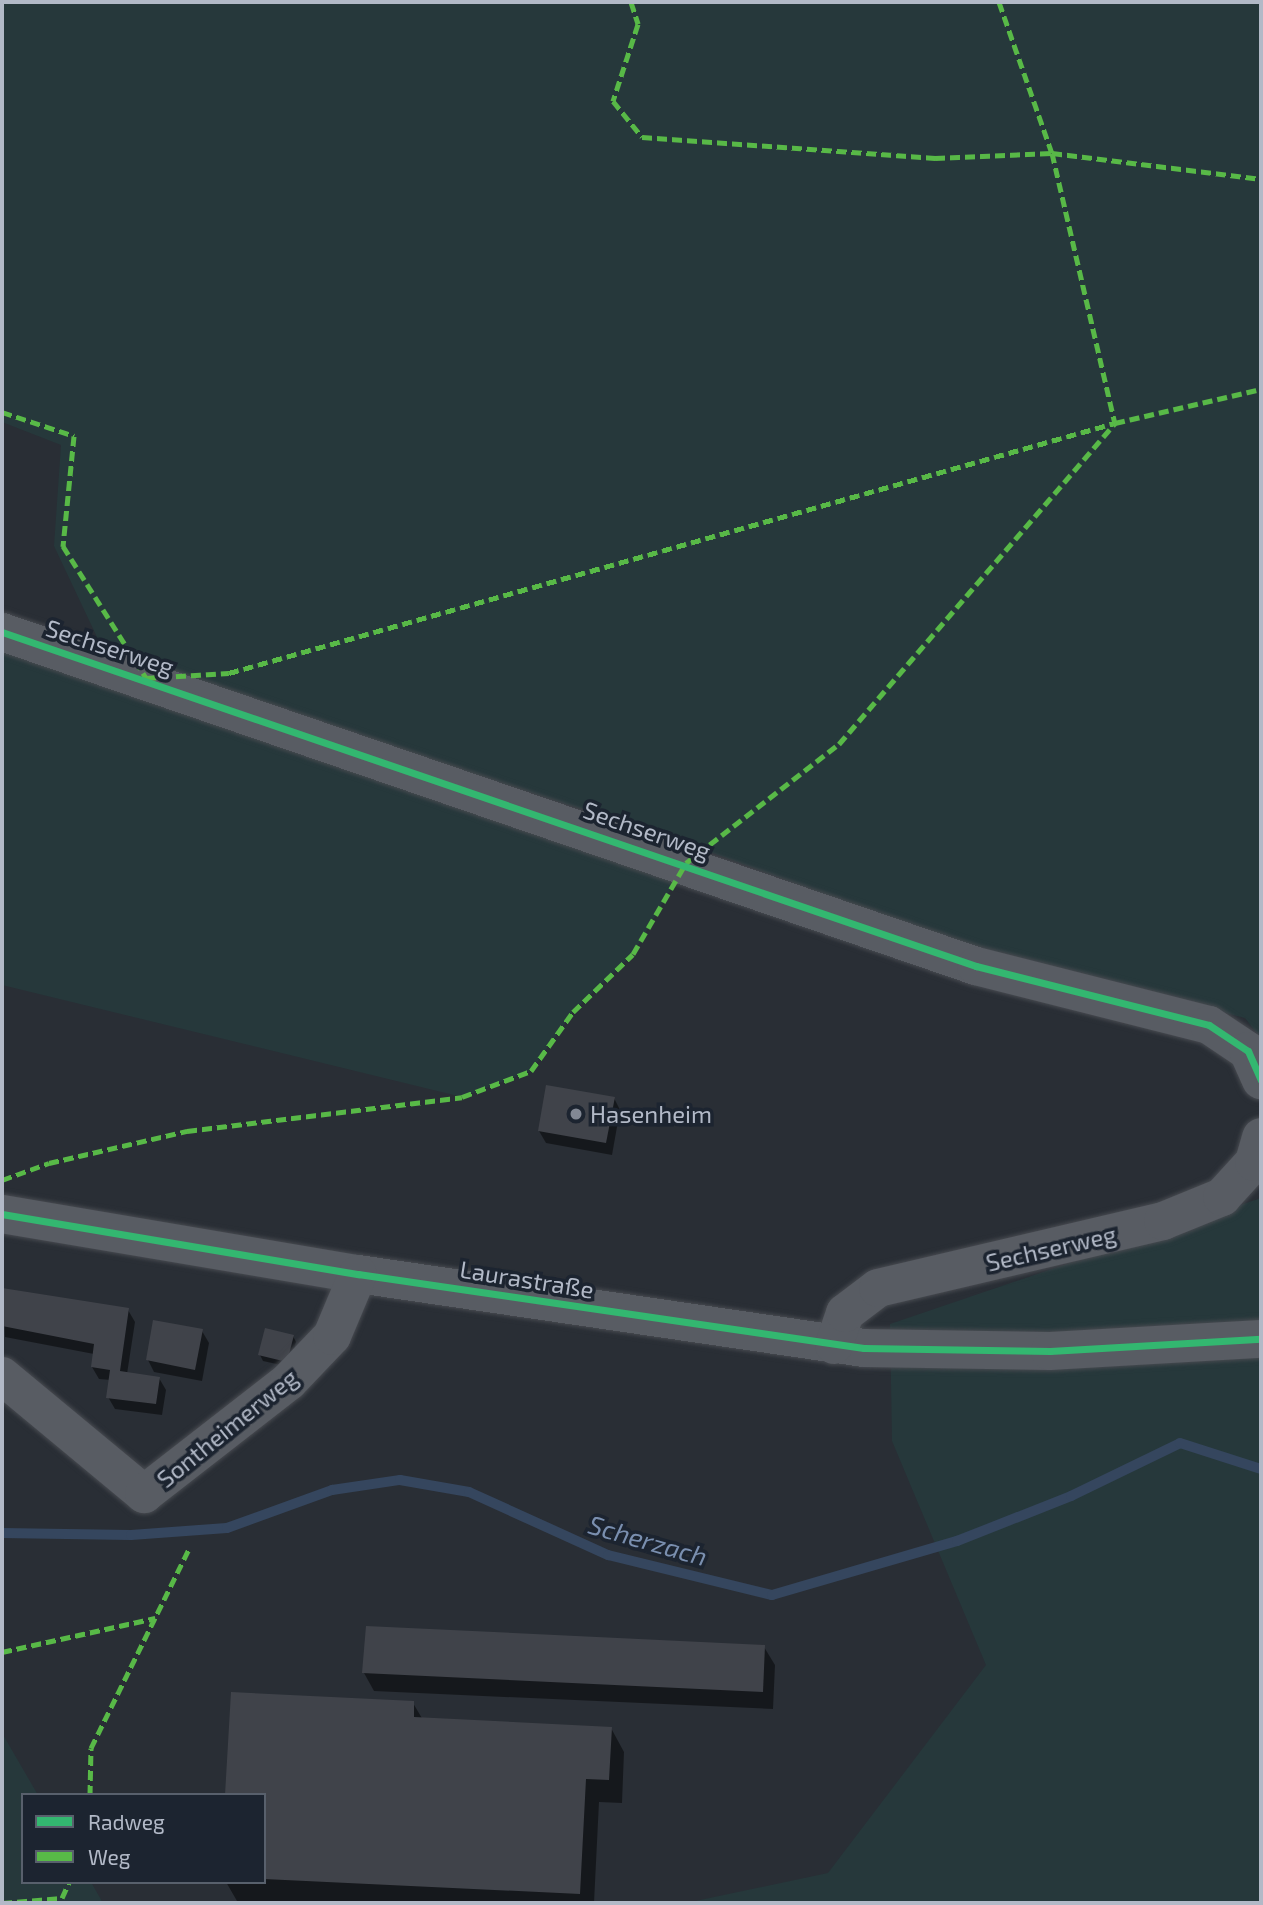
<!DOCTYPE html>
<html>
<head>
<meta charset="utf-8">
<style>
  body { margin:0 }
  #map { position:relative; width:1263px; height:1905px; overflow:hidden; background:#292e35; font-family:"Exo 2",sans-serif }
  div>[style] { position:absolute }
  .green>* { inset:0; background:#26383b }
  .shadow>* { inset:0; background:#0007 }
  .stream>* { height:10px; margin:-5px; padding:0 5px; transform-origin:5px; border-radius:5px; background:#35465e }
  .building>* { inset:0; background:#40434a }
  .roads { filter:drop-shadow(0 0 2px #474a50) drop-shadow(0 0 2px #474a50) }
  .minor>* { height:38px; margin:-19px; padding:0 19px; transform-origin:19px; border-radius:19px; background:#585c63 }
  .quiet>* { height:5px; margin-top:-2.5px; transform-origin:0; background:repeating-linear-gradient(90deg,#58b947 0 10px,transparent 0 15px) }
  .cycleway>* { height:7px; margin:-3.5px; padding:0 3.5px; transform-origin:3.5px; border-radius:3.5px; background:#33b770 }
  .dots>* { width:19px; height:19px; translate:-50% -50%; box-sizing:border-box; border:4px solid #1c2430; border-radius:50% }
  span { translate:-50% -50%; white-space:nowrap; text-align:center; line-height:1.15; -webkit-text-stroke:7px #1c2430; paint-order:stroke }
  .street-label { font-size:24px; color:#b2b9c7 }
  .poi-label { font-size:24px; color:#b2b9c7 }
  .left { translate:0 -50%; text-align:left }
  .water-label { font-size:26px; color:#7a8faf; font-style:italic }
  .frame { position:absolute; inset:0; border:4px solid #b2b9c7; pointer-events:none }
  .legend { position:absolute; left:21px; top:1793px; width:245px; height:91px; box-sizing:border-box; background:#1c2430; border:2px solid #58606c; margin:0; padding:9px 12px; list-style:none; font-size:21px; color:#b2b9c7 }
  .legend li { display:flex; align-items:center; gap:14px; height:35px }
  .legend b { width:35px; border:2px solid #58606c }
</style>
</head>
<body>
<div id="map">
  <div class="green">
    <i style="clip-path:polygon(2px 2px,1261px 2px,1261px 1039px,1245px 1018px,982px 952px,688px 844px,105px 654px,54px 546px,61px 445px,2px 422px)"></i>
    <i style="clip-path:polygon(2px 632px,686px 863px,633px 954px,573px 1012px,531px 1071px,462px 1097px,2px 985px)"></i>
    <i style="clip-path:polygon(1261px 1198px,1261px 1903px,686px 1903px,828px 1873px,986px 1665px,892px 1441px,890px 1324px)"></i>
    <i style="clip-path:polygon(2px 1733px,38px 1795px,23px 1795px,23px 1882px,91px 1882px,103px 1903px,2px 1903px)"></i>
  </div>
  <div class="shadow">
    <i style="clip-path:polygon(614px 1098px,620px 1110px,612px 1155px,546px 1143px,539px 1131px)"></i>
    <i style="clip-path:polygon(4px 1290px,128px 1310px,135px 1322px,127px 1374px,159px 1378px,166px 1390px,162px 1415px,115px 1409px,108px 1397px,111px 1380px,99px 1379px,92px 1367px,94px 1354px,5px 1337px)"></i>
    <i style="clip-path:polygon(202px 1331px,209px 1343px,202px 1381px,154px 1372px,148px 1360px)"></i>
    <i style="clip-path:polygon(293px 1336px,296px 1342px,290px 1367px,263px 1361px,260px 1355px)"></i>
    <i style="clip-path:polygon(764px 1647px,775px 1665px,773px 1709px,374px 1691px,364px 1673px)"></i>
    <i style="clip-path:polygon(413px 1703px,423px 1720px,611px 1728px,624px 1752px,622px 1803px,599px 1802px,594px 1903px,237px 1901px,226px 1882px,264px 1882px,264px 1795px)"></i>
  </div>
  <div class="stream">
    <i style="left:2px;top:1533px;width:129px;rotate:0.9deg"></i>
    <i style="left:131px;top:1535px;width:96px;rotate:-4.2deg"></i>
    <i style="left:227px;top:1528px;width:112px;rotate:-19.9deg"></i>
    <i style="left:332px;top:1490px;width:69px;rotate:-8.4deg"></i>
    <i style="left:400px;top:1480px;width:70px;rotate:9.9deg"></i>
    <i style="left:469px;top:1492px;width:153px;rotate:24.4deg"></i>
    <i style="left:608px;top:1555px;width:169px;rotate:13.7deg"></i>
    <i style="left:772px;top:1595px;width:193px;rotate:-16.3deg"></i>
    <i style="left:957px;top:1541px;width:123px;rotate:-21.5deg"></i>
    <i style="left:1071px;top:1496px;width:121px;rotate:-25.9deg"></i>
    <i style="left:1180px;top:1443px;width:85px;rotate:17.8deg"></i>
  </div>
  <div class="building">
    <i style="clip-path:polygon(546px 1085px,615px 1097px,606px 1143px,538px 1131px)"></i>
    <i style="clip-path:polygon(2px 1288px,129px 1308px,120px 1371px,160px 1377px,156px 1404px,106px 1398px,110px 1370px,91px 1367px,94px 1344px,2px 1326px)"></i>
    <i style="clip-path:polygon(153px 1320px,203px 1329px,195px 1370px,146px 1360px)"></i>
    <i style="clip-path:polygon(265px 1328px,294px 1335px,287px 1362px,258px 1355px)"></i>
    <i style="clip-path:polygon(366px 1626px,765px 1645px,763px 1692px,362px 1673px)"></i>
    <i style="clip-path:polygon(231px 1692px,414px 1701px,414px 1717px,612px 1727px,609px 1780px,586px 1779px,580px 1894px,264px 1879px,264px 1795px,225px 1795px)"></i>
  </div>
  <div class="roads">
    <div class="minor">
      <i style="left:2px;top:632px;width:1030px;rotate:18.93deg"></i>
      <i style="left:976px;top:966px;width:240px;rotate:14.2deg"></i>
      <i style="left:1209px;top:1025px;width:47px;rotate:33.7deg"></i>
      <i style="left:1248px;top:1051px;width:32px;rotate:66deg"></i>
      <i style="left:2px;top:1214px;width:361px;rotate:9.6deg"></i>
      <i style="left:358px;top:1274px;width:511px;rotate:8.32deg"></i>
      <i style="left:864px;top:1348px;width:186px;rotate:0.9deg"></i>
      <i style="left:1050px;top:1351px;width:211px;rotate:-3.3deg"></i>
      <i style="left:834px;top:1345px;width:34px;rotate:-71deg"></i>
      <i style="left:845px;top:1313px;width:41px;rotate:-37.1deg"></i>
      <i style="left:878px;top:1288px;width:293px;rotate:-13.2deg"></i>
      <i style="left:1163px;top:1221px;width:64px;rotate:-22.1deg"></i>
      <i style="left:1222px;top:1197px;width:47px;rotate:-47.6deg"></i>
      <i style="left:1254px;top:1162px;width:26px;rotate:-74deg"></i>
      <i style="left:2px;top:1376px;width:185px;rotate:39.7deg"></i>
      <i style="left:144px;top:1494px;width:184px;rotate:-37.9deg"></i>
      <i style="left:289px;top:1381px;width:62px;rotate:-46.3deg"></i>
      <i style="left:332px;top:1336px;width:67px;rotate:-67.2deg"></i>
    </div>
  </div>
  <div class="quiet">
    <i style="left:631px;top:2px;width:23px;rotate:72deg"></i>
    <i style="left:638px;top:24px;width:81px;rotate:108deg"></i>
    <i style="left:613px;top:101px;width:46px;rotate:51.1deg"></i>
    <i style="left:642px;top:137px;width:294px;rotate:4.1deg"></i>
    <i style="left:935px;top:158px;width:117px;rotate:-2.4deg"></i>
    <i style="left:1052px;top:153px;width:211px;rotate:7.1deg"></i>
    <i style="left:999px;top:2px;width:160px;rotate:70.7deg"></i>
    <i style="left:1052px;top:153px;width:277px;rotate:76.9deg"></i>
    <i style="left:2px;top:412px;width:76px;rotate:18.4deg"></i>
    <i style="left:74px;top:436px;width:111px;rotate:95.7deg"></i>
    <i style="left:63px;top:546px;width:156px;rotate:57.8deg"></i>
    <i style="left:146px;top:678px;width:83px;rotate:-3.4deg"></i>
    <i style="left:229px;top:673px;width:921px;rotate:-15.76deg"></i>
    <i style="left:1115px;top:423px;width:150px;rotate:-13.1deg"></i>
    <i style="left:2px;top:1180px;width:50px;rotate:-19.9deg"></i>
    <i style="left:49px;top:1163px;width:142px;rotate:-13.1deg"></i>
    <i style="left:187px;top:1131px;width:277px;rotate:-7deg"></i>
    <i style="left:462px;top:1097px;width:74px;rotate:-20.6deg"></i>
    <i style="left:531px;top:1071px;width:72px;rotate:-54.6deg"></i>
    <i style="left:573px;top:1012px;width:83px;rotate:-44deg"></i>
    <i style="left:633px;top:954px;width:105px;rotate:-59.8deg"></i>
    <i style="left:686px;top:863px;width:194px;rotate:-37.9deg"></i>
    <i style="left:839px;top:744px;width:423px;rotate:-49.3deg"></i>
    <i style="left:2px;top:1652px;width:157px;rotate:-12.5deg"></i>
    <i style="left:90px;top:1795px;width:47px;rotate:-88.8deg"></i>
    <i style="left:91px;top:1748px;width:224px;rotate:-63.8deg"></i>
    <i style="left:2px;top:1903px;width:60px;rotate:-4.8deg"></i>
    <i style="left:62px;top:1898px;width:17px;rotate:-66deg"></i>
  </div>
  <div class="cycleway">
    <i style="left:2px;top:632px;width:1030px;rotate:18.93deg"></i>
    <i style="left:976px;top:966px;width:240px;rotate:14.2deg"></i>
    <i style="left:1209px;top:1025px;width:47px;rotate:33.7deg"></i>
    <i style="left:1248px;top:1051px;width:32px;rotate:66deg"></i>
    <i style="left:2px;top:1214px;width:361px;rotate:9.6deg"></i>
    <i style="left:358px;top:1274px;width:511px;rotate:8.32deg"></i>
    <i style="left:864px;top:1348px;width:186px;rotate:0.9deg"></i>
    <i style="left:1050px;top:1351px;width:211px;rotate:-3.3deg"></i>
  </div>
  <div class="dots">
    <i style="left:576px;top:1114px;background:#828894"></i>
  </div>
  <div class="street-label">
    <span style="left:110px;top:647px;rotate:18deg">Sechserweg</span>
    <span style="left:647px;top:830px;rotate:19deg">Sechserweg</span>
    <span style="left:1051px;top:1248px;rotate:-13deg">Sechserweg</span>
    <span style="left:527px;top:1279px;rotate:9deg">Laurastraße</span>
    <span style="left:227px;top:1428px;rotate:-39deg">Sontheimerweg</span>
  </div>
  <div class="poi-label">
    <span class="left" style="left:590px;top:1114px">Hasenheim</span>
  </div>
  <div class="water-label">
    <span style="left:648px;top:1540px;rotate:16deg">Scherzach</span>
  </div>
  <div class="frame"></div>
  <ul class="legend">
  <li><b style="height:9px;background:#33b770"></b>Radweg</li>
  <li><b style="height:9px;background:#58b947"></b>Weg</li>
  </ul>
</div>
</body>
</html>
